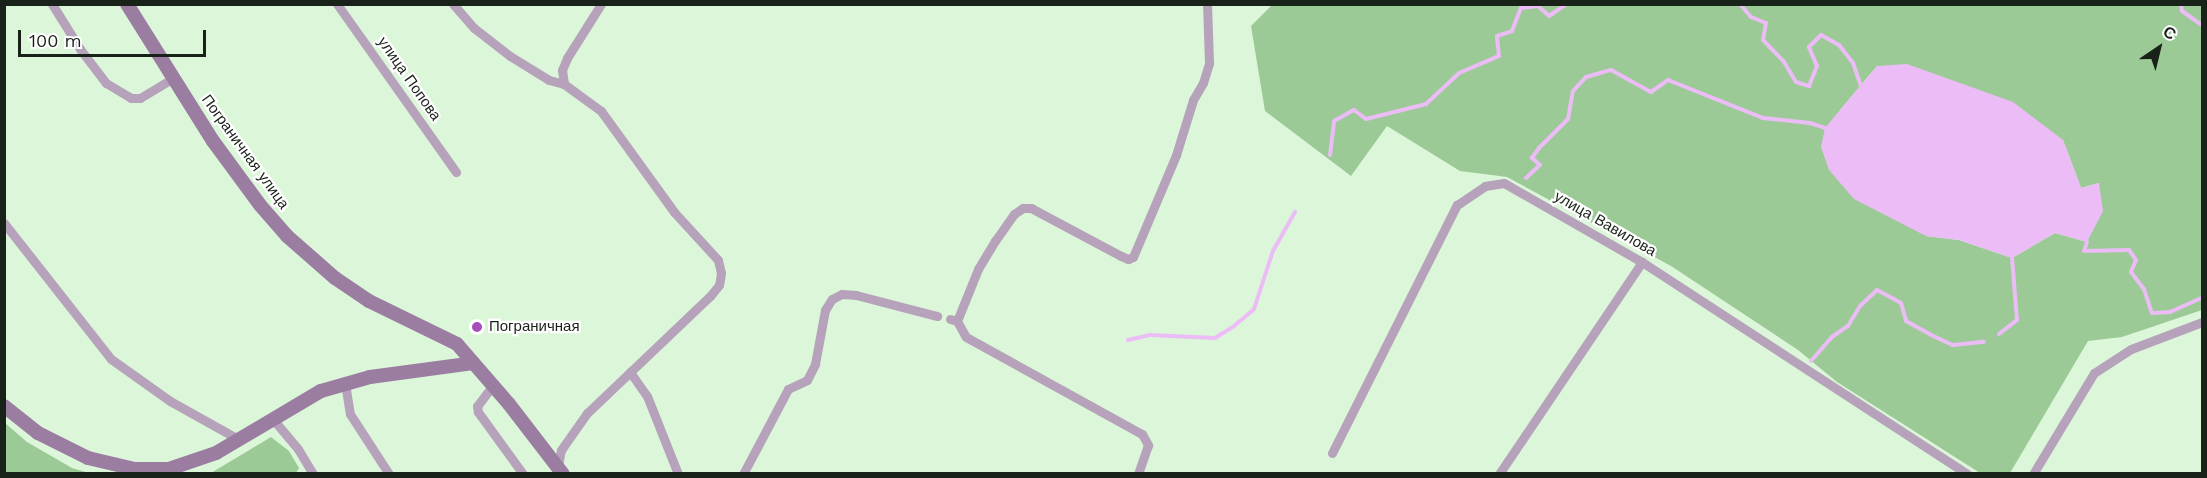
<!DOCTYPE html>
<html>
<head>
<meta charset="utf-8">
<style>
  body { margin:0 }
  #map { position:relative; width:2207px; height:478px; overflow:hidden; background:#dcf6d9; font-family:"Work Sans",sans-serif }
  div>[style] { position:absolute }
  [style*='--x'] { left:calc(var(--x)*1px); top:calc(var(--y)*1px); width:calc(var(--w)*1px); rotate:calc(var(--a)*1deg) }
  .green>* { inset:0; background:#9cca97 }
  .water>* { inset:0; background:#ecbcf7 }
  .stream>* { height:4px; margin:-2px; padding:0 2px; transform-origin:2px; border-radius:2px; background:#ecbcf7 }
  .minor>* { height:9px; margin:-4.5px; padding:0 4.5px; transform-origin:4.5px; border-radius:4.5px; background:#b7a2bb }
  .secondary>* { height:14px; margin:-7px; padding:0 7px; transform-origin:7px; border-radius:7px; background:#9b7da2 }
  .dots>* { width:16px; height:16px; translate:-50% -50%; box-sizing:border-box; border:3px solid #fff; border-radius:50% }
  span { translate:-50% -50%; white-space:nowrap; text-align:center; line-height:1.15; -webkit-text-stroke:4.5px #fff; paint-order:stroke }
  .street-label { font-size:15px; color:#192218 }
  .poi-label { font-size:15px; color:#192218 }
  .left { translate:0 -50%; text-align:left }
  .frame { position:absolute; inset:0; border:6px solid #192218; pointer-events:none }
  .north { position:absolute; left:2129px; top:18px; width:60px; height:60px; -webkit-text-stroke:4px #fff; paint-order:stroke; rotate:35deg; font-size:16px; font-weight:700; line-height:24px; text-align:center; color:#192218 }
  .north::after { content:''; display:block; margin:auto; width:21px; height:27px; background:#192218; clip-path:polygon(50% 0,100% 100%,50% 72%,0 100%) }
  .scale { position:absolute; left:18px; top:30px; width:188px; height:27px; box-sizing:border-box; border:3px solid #192218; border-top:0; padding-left:8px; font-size:18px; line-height:21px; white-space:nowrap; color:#192218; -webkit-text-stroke:4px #fff; paint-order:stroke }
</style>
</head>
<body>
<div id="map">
  <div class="green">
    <div style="clip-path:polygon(evenodd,1273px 4px,2202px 5px,2202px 310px,2122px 337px,2088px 341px,2010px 473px,1980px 473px,1837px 382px,1798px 350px,1671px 266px,1507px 177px,1460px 171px,1387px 126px,1351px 176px,1265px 111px,1251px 26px,1273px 4px,1877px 66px,2063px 140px,2081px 188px,2099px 183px,2087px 242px,2055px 233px,2012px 258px,1959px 240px,1926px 236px,1840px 110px,1877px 66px)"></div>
    <div style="clip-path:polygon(5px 423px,27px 442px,72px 468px,89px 473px,5px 473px)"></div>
    <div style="clip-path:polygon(271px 437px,289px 451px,299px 468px,296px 473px,211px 473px)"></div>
  </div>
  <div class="water">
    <div style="clip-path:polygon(1907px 64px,2013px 102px,2063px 140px,2081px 188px,2099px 183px,2103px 211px,2087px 242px,2055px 233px,2012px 258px,1959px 240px,1926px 236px,1854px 199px,1829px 170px,1821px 147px,1825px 128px,1877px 66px)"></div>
  </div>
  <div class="stream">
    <div style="--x:1740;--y:4;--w:17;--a:50"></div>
    <div style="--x:1751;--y:17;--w:16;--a:22"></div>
    <div style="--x:1766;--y:23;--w:17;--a:100"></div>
    <div style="--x:1763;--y:40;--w:30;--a:46"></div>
    <div style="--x:1784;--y:62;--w:23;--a:59"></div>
    <div style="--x:1796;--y:82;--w:14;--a:17"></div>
    <div style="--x:1809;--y:86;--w:22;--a:-68"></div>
    <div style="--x:1817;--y:66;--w:21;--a:-113"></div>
    <div style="--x:1809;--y:47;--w:17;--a:-45"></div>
    <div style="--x:1821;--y:35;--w:21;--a:29"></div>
    <div style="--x:1839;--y:45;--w:23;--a:52"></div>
    <div style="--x:1853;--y:63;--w:24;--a:71"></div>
    <div style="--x:2181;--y:4;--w:7;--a:82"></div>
    <div style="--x:2182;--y:11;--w:24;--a:35"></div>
    <div style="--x:1330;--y:155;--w:34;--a:-83"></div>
    <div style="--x:1334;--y:121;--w:23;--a:-29"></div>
    <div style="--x:1354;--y:110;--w:15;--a:37"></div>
    <div style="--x:1366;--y:119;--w:62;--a:-14"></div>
    <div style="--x:1426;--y:104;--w:45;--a:-43.2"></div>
    <div style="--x:1459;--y:73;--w:43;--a:-23"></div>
    <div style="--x:1499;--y:56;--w:20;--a:-96"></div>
    <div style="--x:1497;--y:36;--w:16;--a:-18"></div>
    <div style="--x:1512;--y:31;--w:25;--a:-69"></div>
    <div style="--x:1521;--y:8;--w:17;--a:-7"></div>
    <div style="--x:1538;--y:6;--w:15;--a:42"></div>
    <div style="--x:1549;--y:16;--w:22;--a:-34"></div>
    <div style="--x:1526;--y:178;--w:19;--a:-43"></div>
    <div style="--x:1540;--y:165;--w:11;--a:-139"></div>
    <div style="--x:1532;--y:158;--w:12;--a:-55"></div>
    <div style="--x:1539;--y:148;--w:41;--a:-45"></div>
    <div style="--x:1568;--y:119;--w:28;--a:-80"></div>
    <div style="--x:1573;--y:91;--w:19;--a:-47"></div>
    <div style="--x:1586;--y:77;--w:26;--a:-16"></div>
    <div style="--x:1611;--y:70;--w:46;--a:28.8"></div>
    <div style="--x:1651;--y:92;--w:21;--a:-35"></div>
    <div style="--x:1668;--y:80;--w:102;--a:21.8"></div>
    <div style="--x:1763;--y:118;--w:47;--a:6.1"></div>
    <div style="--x:1810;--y:123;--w:16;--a:18"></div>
    <div style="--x:2087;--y:242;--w:9;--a:108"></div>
    <div style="--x:2084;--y:251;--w:45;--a:-1.3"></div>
    <div style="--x:2129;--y:250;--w:12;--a:55"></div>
    <div style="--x:2136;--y:260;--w:13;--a:113"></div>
    <div style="--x:2131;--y:272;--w:21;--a:53"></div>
    <div style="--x:2144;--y:289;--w:25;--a:72"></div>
    <div style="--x:2152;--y:313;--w:18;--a:-3"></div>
    <div style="--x:2170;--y:312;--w:35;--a:-24"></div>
    <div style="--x:1999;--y:334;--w:23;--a:-38"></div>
    <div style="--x:2017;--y:320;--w:62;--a:-94.6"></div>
    <div style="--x:1128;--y:340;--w:23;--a:-13"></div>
    <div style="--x:1150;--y:335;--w:65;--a:2.6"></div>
    <div style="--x:1215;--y:338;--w:22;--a:-32"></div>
    <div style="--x:1234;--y:326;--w:26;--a:-40"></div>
    <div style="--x:1254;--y:309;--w:61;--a:-71.9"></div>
    <div style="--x:1273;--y:251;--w:45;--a:-60.6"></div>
    <div style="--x:1811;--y:361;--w:32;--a:-49"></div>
    <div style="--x:1832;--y:337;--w:19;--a:-35"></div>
    <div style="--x:1848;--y:326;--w:23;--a:-59"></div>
    <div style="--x:1860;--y:306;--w:23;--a:-43"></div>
    <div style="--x:1877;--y:290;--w:27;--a:28"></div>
    <div style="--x:1901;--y:303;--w:19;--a:74"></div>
    <div style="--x:1906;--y:321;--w:26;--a:29"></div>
    <div style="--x:1929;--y:334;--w:26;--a:25"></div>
    <div style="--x:1953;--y:345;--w:31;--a:-6"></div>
  </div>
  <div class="minor">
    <div style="--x:52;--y:4;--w:53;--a:58.1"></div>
    <div style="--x:80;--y:49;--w:43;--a:52.6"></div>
    <div style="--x:106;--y:83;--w:29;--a:31"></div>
    <div style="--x:131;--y:98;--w:9;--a:0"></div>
    <div style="--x:140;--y:98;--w:39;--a:-31"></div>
    <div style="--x:337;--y:4;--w:206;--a:54.7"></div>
    <div style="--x:453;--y:4;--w:32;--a:49"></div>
    <div style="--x:474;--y:28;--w:46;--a:37.9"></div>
    <div style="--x:510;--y:56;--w:46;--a:31.6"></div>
    <div style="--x:549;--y:80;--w:16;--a:15"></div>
    <div style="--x:564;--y:84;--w:46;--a:36.1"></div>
    <div style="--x:601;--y:111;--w:125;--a:54.1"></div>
    <div style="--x:674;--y:212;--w:65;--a:47.5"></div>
    <div style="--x:718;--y:260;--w:13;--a:77"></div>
    <div style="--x:721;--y:273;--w:12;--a:99"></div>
    <div style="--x:719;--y:285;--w:14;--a:129"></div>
    <div style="--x:710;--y:296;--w:170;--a:136.4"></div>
    <div style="--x:587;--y:413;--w:45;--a:125.1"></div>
    <div style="--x:561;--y:450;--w:16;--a:101"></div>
    <div style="--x:564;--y:84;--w:14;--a:-98"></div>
    <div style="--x:562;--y:70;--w:13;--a:-67"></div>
    <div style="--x:567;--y:58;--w:64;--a:-57.8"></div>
    <div style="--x:4;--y:223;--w:173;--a:51.8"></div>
    <div style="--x:111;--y:359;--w:72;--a:35.4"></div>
    <div style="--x:170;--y:401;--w:78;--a:29.2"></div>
    <div style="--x:950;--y:319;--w:7;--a:16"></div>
    <div style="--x:957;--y:321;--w:18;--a:61"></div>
    <div style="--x:966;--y:337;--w:201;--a:28.9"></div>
    <div style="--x:1142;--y:434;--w:13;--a:61"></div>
    <div style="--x:1148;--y:445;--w:31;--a:109"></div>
    <div style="--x:957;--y:321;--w:56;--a:-68"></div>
    <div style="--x:978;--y:269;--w:33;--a:-59"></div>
    <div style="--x:995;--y:241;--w:33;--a:-55"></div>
    <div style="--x:1014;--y:214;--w:11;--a:-34"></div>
    <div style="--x:1023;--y:208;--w:8;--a:0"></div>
    <div style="--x:1031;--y:208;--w:102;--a:28.1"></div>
    <div style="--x:1121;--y:256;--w:8;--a:23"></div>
    <div style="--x:1128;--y:259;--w:5;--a:-22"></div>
    <div style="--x:1133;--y:257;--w:111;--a:-67.1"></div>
    <div style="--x:1176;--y:155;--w:58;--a:-72.8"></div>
    <div style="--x:1193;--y:100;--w:20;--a:-60"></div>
    <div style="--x:1203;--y:83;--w:21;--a:-73"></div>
    <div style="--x:1209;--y:63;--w:59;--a:-91.9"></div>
    <div style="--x:630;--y:372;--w:29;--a:55"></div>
    <div style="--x:647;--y:396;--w:84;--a:68.3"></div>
    <div style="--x:345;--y:383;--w:31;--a:81"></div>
    <div style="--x:350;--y:414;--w:72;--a:57"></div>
    <div style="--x:493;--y:385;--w:26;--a:127"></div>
    <div style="--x:477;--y:406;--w:6;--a:81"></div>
    <div style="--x:478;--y:412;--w:77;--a:54"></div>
    <div style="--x:272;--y:418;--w:40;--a:50"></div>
    <div style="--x:298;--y:449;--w:29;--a:59"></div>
    <div style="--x:1332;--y:453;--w:278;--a:-63.3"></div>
    <div style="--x:1457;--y:205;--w:34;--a:-34"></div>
    <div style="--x:1485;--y:186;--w:19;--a:-9"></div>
    <div style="--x:1504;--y:183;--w:159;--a:29.8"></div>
    <div style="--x:1642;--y:262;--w:388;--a:33.1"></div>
    <div style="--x:743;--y:474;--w:96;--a:-62.1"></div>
    <div style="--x:788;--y:389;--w:21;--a:-25"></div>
    <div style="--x:807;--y:380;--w:18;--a:-63"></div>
    <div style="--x:815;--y:364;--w:55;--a:-79.5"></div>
    <div style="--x:825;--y:310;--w:13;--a:-58"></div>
    <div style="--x:832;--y:299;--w:11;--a:-27"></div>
    <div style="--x:842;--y:294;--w:14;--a:4"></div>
    <div style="--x:856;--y:295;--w:84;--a:14.5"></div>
    <div style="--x:1499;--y:474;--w:256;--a:-56"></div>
    <div style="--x:2033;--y:474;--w:118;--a:-58.9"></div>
    <div style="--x:2094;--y:373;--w:44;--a:-33"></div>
    <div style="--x:2131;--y:349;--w:76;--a:-20.8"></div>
  </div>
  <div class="secondary">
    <div style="--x:127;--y:4;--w:162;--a:57.9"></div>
    <div style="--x:213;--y:141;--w:79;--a:53.7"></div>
    <div style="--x:260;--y:205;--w:41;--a:48.9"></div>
    <div style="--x:287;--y:236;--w:64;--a:41.2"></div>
    <div style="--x:335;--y:278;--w:41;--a:34.1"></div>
    <div style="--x:369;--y:301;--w:98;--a:26"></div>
    <div style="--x:457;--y:344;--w:79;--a:49.1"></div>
    <div style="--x:509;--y:404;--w:88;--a:52.4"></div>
    <div style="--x:4;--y:406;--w:43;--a:38.5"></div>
    <div style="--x:38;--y:433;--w:56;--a:26.6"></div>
    <div style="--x:88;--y:458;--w:48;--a:13.2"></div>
    <div style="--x:135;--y:469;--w:34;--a:0"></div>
    <div style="--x:169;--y:469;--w:50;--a:-18.8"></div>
    <div style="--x:216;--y:453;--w:122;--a:-30.6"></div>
    <div style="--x:321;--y:391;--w:51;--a:-15.9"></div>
    <div style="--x:370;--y:377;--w:104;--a:-7.7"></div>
  </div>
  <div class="dots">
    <div style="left:477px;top:327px;background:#a64db9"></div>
  </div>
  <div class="street-label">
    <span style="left:409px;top:79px;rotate:55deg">улица Попова</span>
    <span style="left:245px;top:152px;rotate:54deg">Пограничная улица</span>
    <span style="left:1605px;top:224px;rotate:30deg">улица Вавилова</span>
  </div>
  <div class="poi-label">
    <span class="left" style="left:489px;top:327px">Пограничная</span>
  </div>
  <div class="frame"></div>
  <div class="north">С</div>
  <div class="scale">100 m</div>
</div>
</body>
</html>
